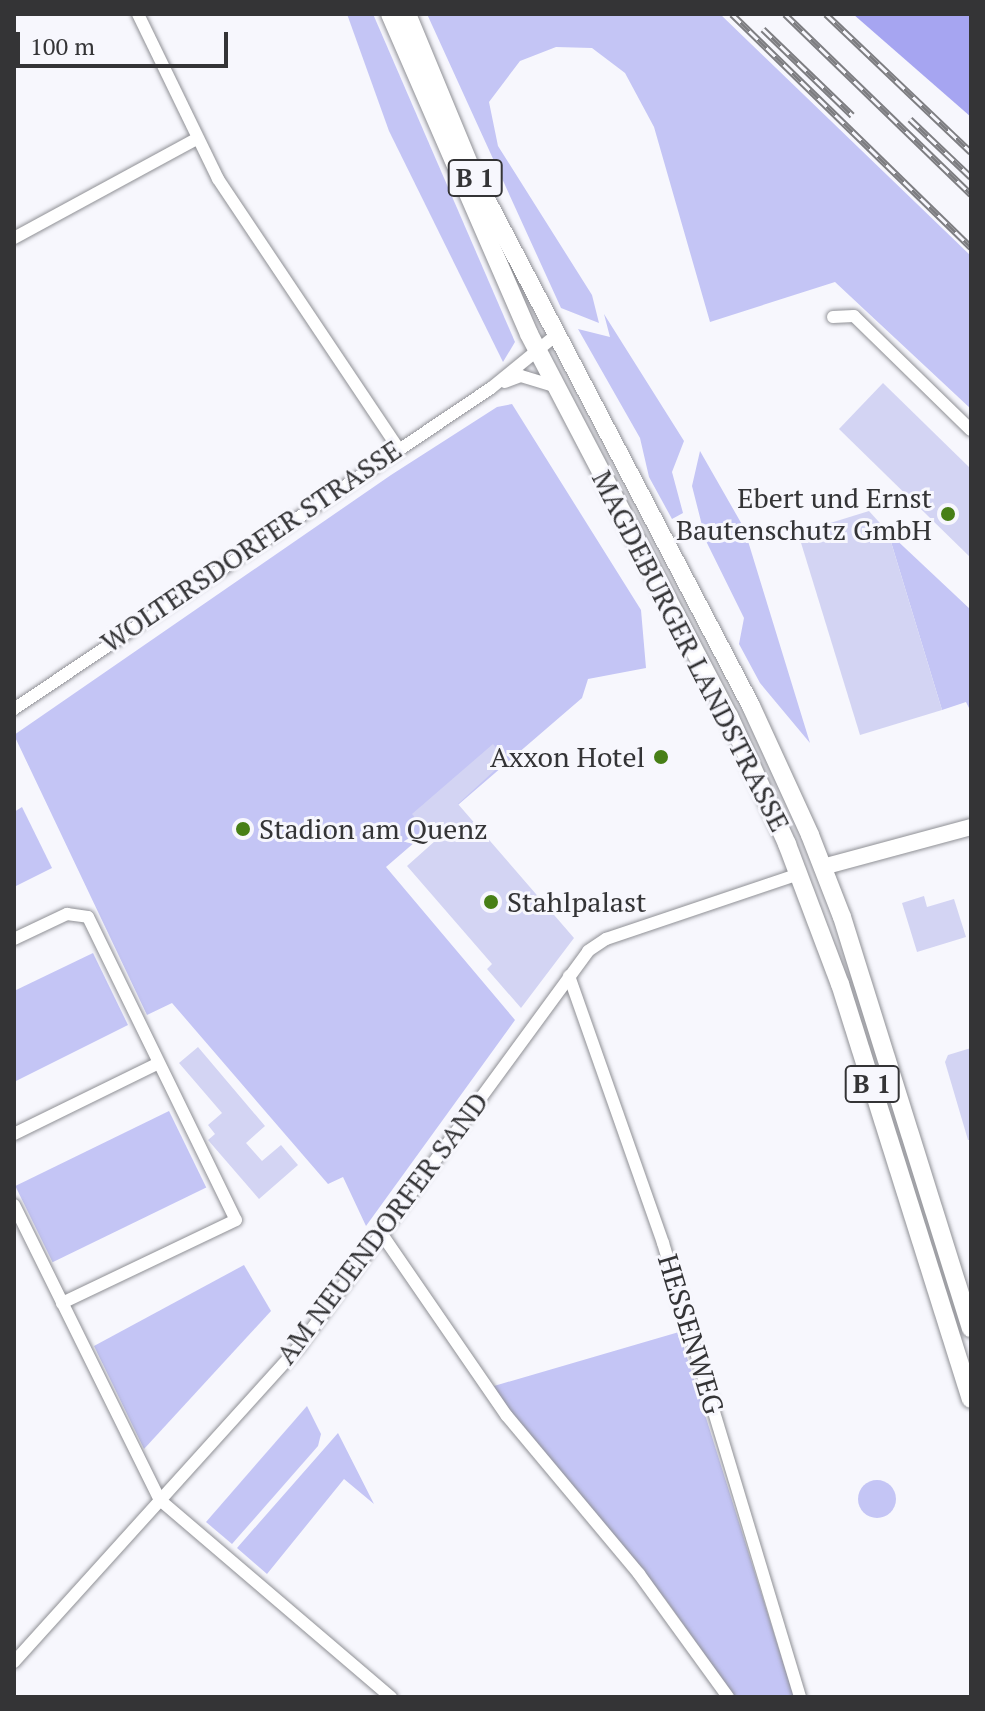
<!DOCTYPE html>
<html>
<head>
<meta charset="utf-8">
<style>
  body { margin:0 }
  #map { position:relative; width:985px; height:1711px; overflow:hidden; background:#f7f7fd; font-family:"PT Serif",serif }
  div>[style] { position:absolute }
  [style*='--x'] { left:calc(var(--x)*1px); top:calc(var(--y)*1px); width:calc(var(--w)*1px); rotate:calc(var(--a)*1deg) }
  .green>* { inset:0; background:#c4c5f5; transform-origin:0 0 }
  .round { border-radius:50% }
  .water>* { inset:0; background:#a6a5f1 }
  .building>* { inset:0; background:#d3d4f3 }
  .roads { filter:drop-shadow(0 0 2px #8f9095) drop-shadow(0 0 2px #8f9095) }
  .street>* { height:12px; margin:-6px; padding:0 6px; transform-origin:6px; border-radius:6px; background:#fff }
  .secondary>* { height:16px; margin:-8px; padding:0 8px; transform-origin:8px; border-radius:8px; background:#fff }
  .primary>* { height:18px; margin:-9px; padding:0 9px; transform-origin:9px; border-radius:9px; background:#fff }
  .rail>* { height:7px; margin-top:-3.5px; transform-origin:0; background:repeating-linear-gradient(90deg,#f7f7fd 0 12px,#7e7e82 0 24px); box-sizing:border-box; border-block:2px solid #7e7e82 }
  .dots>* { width:22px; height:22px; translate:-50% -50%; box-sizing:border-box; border:4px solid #f7f7fd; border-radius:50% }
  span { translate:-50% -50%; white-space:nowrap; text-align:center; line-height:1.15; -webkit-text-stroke:6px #f7f7fd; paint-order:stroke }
  .shield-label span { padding:2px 6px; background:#f7f7fd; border:2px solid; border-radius:6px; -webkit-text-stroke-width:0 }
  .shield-label { font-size:26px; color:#343436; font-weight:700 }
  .poi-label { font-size:28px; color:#343436 }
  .right { translate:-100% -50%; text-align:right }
  .left { translate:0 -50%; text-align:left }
  .street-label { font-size:28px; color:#343436 }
  .frame { position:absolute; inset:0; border:16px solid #343436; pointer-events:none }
  .scale { position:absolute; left:16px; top:32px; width:212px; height:36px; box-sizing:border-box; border:4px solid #343436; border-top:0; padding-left:10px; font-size:24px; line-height:28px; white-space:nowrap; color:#343436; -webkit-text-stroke:6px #f7f7fd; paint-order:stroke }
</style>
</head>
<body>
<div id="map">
  <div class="green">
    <div style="clip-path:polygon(347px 14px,373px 14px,515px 342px,503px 362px,389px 131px)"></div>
    <div style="clip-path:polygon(427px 14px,720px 14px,971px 256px,971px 409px,835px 282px,710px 322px,654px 127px,625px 73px,592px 48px,556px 47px,520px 61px,489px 102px,498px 146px,592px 295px,599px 323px,561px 308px)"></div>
    <div style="clip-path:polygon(604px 314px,684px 441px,672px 472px,683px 513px,672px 519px,649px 477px,640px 438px,578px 329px,610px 337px)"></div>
    <div style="clip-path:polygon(512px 404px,641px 610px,646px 668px,588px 679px,582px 698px,386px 867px,515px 1020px,366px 1226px,343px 1177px,328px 1184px,172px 1003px,147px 1015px,14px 735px,391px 475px,497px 407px)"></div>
    <div style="clip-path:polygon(700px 451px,744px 528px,810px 743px,760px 683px,739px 644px,744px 618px,706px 541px,692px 486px)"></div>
    <div style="clip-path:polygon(888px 532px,971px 610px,971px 712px,966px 702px,942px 710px)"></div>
    <div style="clip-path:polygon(22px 807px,52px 868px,14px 887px,14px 812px)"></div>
    <div style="clip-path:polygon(93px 953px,128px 1025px,14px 1082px,14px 991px)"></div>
    <div style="left:169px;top:1111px;width:85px;height:171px;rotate:64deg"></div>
    <div style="clip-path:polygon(244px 1265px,271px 1311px,144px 1449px,94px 1346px)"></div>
    <div style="clip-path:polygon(679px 1332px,794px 1697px,735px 1697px,666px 1600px,510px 1413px,494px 1386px)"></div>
    <div style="clip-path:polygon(307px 1406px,321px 1434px,318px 1446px,232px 1544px,206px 1522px)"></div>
    <div style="clip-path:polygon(338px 1433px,374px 1504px,344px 1479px,267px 1574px,237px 1548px)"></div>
    <div class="round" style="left:858px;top:1480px;width:38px;height:38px"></div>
  </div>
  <div class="water">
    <div style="clip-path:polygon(853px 14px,971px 14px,971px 117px)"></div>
  </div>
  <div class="building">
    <div style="clip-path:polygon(883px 383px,971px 469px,971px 558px,839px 429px)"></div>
    <div style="clip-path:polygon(869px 511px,888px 532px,942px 710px,860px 735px,798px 533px)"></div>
    <div style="clip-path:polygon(493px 744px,506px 760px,458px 804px,574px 938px,521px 1008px,487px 969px,492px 964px,407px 866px,435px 841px,412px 814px)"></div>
    <div style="clip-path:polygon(924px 896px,927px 907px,954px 899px,966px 937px,917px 952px,902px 903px)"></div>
    <div style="clip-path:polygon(198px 1047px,265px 1126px,246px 1143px,262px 1161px,281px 1145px,298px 1165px,259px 1199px,208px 1140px,215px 1134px,208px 1125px,222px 1113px,179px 1063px)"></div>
    <div style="clip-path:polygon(971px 1048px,971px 1140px,968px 1140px,945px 1062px,948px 1055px)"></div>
  </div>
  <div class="roads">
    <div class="street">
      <div style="--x:138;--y:14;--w:183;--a:64.1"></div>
      <div style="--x:218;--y:179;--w:321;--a:56.2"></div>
      <div style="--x:14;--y:238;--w:207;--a:-28.5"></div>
      <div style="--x:833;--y:317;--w:21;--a:-3"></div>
      <div style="--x:854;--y:316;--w:163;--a:44.3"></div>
      <div style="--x:505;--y:382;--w:17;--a:-21"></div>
      <div style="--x:521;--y:376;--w:37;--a:17"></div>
      <div style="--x:14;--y:709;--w:575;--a:-33.94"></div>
      <div style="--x:491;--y:388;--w:82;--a:-39.1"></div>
      <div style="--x:14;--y:939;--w:59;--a:-25.3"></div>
      <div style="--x:67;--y:914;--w:21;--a:8"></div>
      <div style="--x:88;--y:917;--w:337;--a:64"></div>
      <div style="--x:236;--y:1220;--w:193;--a:154.5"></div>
      <div style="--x:569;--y:976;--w:283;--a:70.6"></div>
      <div style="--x:663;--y:1243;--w:474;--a:73.2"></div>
      <div style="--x:14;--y:1134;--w:161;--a:-26.1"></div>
      <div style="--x:14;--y:1205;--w:329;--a:63.7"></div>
      <div style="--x:160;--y:1500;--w:304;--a:40.5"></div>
      <div style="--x:381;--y:1233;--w:222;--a:55.5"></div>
      <div style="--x:507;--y:1416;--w:206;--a:50.1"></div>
      <div style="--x:639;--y:1574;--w:152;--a:54.1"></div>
      <div style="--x:14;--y:1662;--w:427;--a:-47.9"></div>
      <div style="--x:300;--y:1345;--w:488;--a:-53.8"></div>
      <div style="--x:588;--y:951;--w:22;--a:-34"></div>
      <div style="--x:606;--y:939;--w:204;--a:-18.6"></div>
    </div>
    <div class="secondary">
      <div style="--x:823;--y:867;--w:153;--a:-15.1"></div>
    </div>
    <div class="primary">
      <div style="--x:390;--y:14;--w:349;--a:66.5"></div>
      <div style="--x:529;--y:334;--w:431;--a:62.4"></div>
      <div style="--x:729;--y:716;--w:141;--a:65.6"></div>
      <div style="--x:787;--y:844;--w:150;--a:69.3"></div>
      <div style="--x:840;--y:984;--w:435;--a:72.5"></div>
      <div style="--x:407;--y:14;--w:178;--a:67.5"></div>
      <div style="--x:475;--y:178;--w:596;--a:62.4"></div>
      <div style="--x:751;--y:706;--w:142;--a:65.4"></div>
      <div style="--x:810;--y:835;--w:88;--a:68.7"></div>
      <div style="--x:842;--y:917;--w:431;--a:72.6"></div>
    </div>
  </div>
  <div class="rail">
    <div style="--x:732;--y:14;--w:334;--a:44.3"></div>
    <div style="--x:785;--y:14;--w:259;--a:44.1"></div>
    <div style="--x:826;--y:14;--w:200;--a:43.6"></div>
    <div style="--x:763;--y:29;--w:124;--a:44"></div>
    <div style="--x:910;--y:119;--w:84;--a:43.6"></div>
  </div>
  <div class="dots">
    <div style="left:948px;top:514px;background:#477f16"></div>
    <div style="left:661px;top:757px;background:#477f16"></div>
    <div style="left:243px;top:829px;background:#477f16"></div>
    <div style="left:491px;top:902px;background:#477f16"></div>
  </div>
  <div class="shield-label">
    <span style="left:475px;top:178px">B 1</span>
    <span style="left:872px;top:1084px">B 1</span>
  </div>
  <div class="poi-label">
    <span class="right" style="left:932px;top:514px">Ebert und Ernst<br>Bautenschutz GmbH</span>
    <span class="right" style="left:645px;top:757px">Axxon Hotel</span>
    <span class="left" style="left:259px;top:829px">Stadion am Quenz</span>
    <span class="left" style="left:507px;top:902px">Stahlpalast</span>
  </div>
  <div class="street-label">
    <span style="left:251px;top:546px;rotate:-34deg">WOLTERSDORFER STRASSE</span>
    <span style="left:691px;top:651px;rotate:63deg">MAGDEBURGER LANDSTRASSE</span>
    <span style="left:382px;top:1228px;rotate:-53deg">AM NEUENDORFER SAND</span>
    <span style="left:691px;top:1334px;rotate:73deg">HESSENWEG</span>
  </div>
  <div class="frame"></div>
  <div class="scale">100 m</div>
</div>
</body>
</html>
